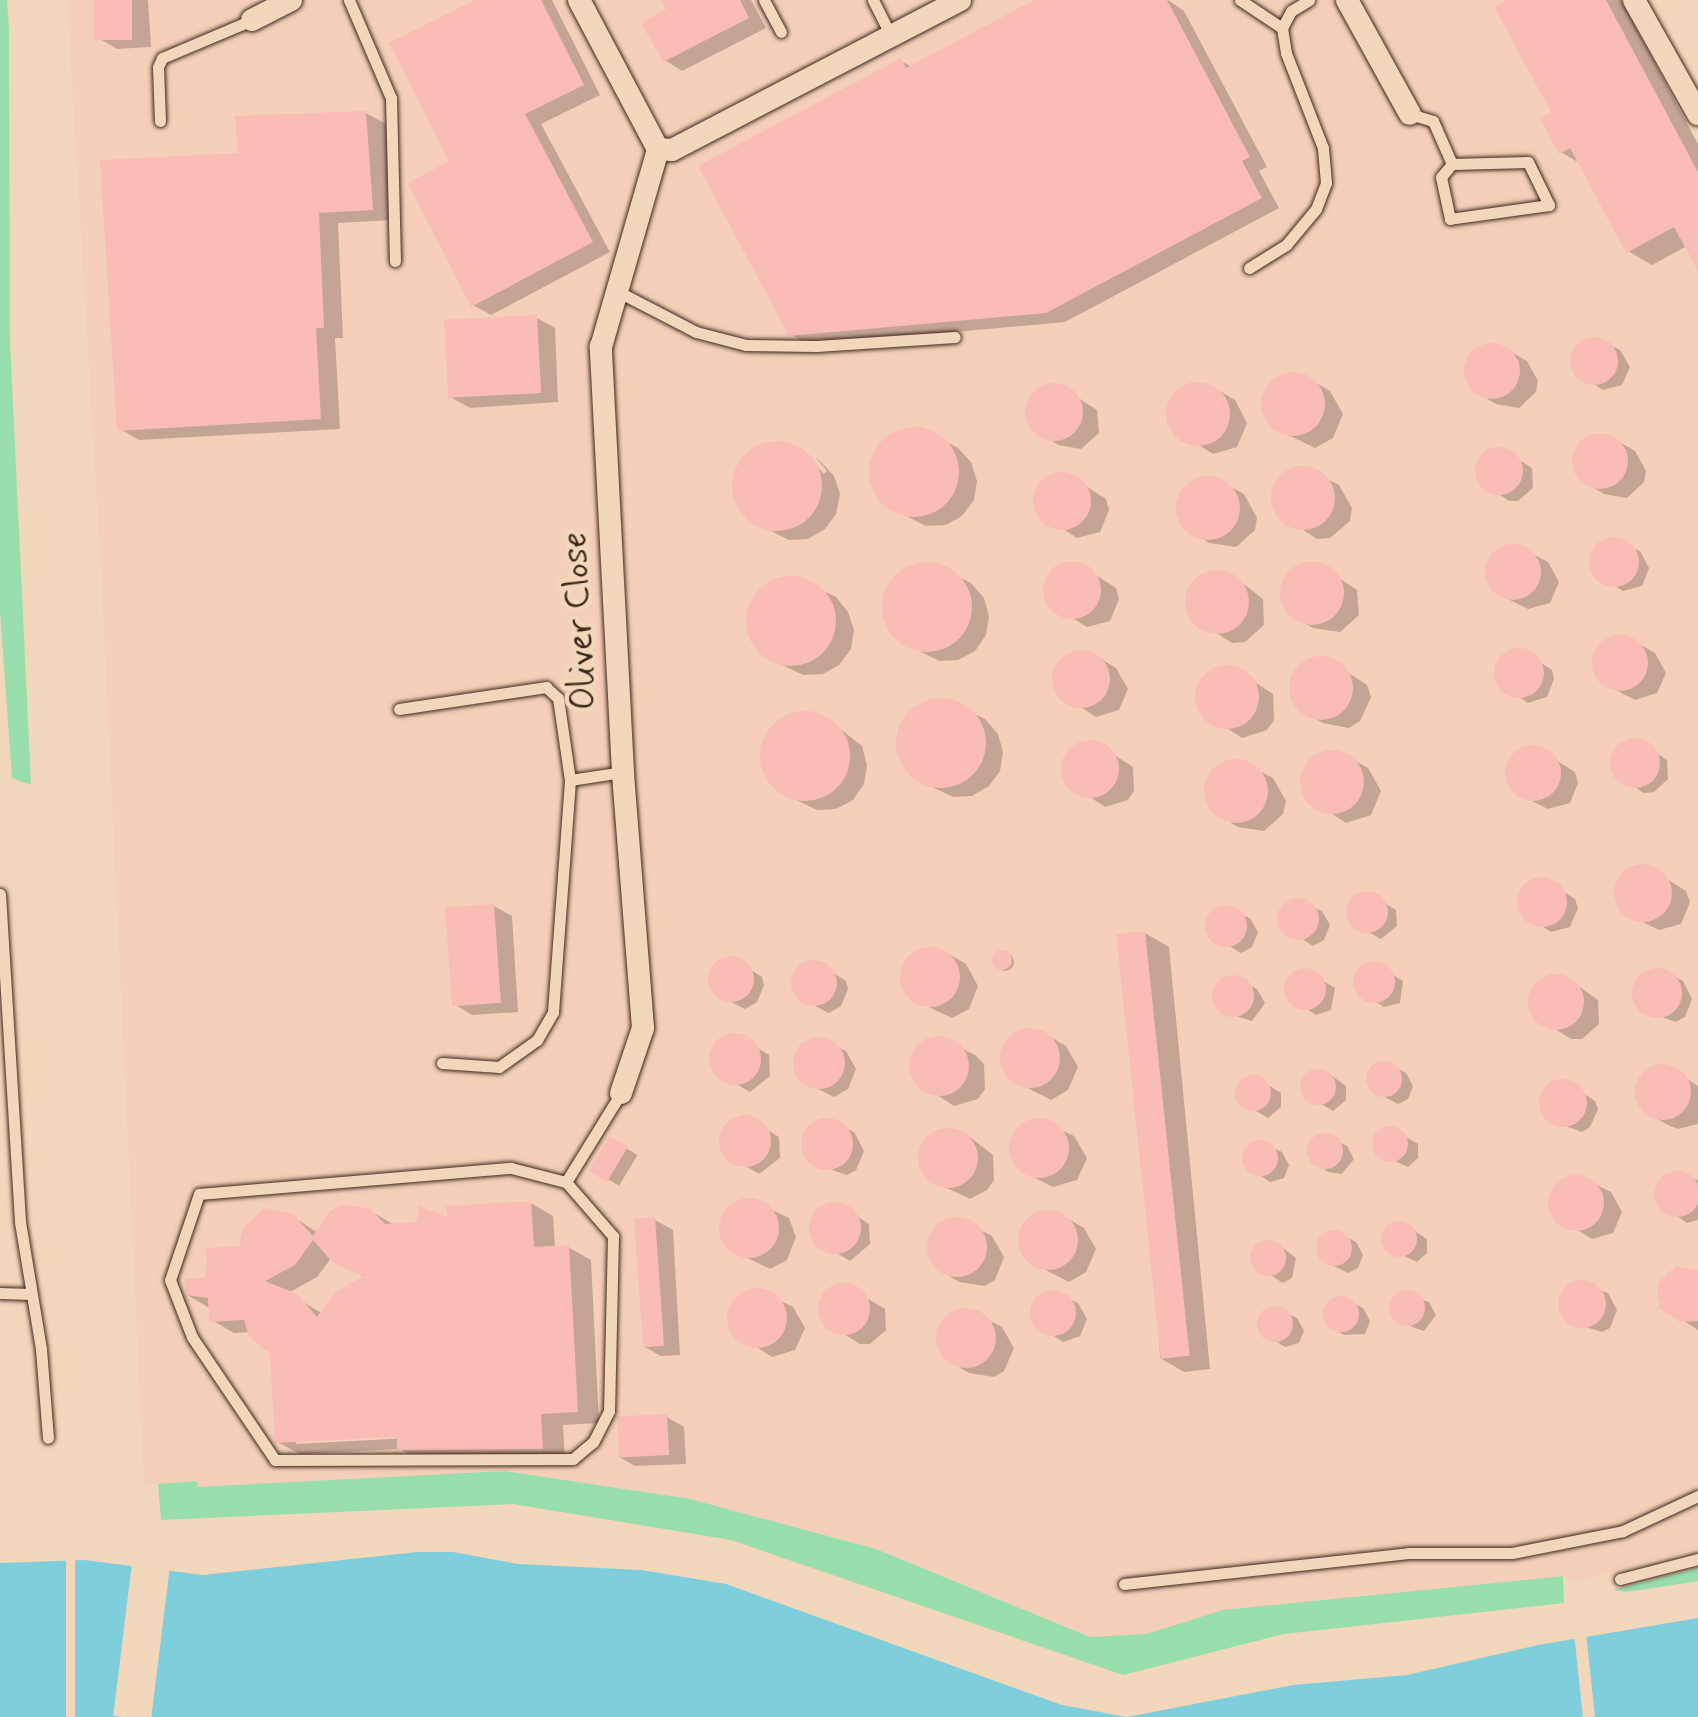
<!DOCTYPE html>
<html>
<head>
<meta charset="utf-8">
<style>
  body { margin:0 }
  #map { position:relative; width:1698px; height:1717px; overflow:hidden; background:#f3d7ba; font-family:Mynerve,sans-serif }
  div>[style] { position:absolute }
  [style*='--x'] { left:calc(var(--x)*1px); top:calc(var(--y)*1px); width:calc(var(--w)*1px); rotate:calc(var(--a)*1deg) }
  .built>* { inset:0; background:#f5cfb9 }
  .green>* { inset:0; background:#98dfad }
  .water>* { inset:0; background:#7fcedc }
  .pier>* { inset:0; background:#f3d7ba; transform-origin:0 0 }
  .shadow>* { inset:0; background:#0003; transform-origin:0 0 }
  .round { border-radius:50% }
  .building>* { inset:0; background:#f9bdb6; transform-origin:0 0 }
  .roads { filter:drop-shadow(0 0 2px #3b2a1e) drop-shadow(0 0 2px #3b2a1e) }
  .lane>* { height:11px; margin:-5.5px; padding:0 5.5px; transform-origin:5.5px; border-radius:5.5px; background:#f3d7ba }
  .street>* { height:22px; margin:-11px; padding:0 11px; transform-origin:11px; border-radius:11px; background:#f3d7ba }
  span { translate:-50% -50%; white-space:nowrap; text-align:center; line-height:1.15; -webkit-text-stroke:9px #f3d7ba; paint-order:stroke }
  .street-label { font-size:35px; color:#3b2a1e }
</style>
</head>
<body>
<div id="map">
  <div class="built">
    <div style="clip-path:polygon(67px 0,1624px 0,1698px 145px,1698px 1548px,1577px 1582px,1562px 1576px,1223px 1610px,1146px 1634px,1090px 1637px,876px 1549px,690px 1499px,198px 1487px,197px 1481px,144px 1485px,102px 588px)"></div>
  </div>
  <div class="green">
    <div style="clip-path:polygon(0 0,7px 0,9px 30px,10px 341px,31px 785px,12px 778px,0 611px)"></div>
    <div style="clip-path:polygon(505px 1471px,690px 1499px,876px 1549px,1090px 1637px,1146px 1634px,1223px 1610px,1563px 1576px,1564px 1603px,1284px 1634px,1123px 1675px,731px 1540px,513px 1504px,161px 1520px,158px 1484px,197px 1481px,198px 1487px)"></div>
    <div style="clip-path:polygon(1698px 1568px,1698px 1581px,1628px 1592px,1613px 1590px)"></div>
  </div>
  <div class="water">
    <div style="clip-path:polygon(417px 1552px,453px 1552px,518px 1564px,641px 1570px,726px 1584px,1062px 1705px,1127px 1717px,1293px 1685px,1407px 1675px,1538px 1645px,1698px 1618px,1698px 1717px,0 1717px,0 1563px,84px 1560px,203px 1575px)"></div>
  </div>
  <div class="pier">
    <div style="left:66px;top:1555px;width:9px;height:162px"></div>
    <div style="left:132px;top:1563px;width:38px;height:154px;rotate:7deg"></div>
    <div style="left:1586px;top:1632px;width:85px;height:12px;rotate:84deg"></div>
  </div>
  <div class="shadow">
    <div style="clip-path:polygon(97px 0,148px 0,151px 47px,117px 49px,100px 39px)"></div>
    <div style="clip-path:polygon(481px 0,552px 0,600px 95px,541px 124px,610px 252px,491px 315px,473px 305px,452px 162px)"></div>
    <div style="clip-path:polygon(664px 0,751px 0,766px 28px,682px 71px,665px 60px,670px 10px)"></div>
    <div style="clip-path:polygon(1039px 0,1168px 0,1184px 11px,1267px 167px,1259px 171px,1279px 208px,1065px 322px,809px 345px,790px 334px,901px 61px,912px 67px)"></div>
    <div style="clip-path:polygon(1512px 0,1621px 0,1698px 144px,1698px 264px,1687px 246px,1652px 265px,1628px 251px,1581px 164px,1561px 152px,1554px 113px)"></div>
    <div style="clip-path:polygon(366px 113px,386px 124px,392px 220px,338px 223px,343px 338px,335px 338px,340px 429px,139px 440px,120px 429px,241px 156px)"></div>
    <div style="clip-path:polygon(537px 318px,555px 328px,558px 402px,470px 408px,452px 398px)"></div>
    <div style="clip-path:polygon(1598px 339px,1620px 350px,1630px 367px,1622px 385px,1603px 390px,1574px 371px,1572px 362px,1579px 344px)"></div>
    <div style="clip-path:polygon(1485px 346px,1508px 350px,1527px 361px,1538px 381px,1536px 392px,1519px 408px,1496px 404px,1477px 393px,1466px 372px,1468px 362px)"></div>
    <div style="clip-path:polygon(1285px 376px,1311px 380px,1330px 391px,1343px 414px,1333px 438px,1315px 448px,1276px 429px,1267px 419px,1264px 406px,1274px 382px)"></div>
    <div style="clip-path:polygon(1058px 385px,1097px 410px,1099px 433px,1081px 449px,1058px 445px,1031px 425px,1029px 401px,1047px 386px)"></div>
    <div style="clip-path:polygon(1189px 385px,1216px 389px,1235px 400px,1247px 423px,1237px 447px,1213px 454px,1172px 428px,1168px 415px,1178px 391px)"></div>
    <div style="clip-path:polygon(921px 429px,958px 448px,971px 462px,977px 481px,974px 500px,962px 516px,946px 525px,926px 526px,889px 507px,876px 493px,871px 475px,874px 456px,885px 440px,902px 431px)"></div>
    <div style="clip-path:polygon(1593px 436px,1616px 440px,1635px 451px,1646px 471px,1644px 482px,1627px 498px,1604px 494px,1586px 483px,1574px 462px,1576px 451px)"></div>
    <div style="clip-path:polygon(784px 443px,803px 451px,824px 474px,827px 471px,816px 458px,821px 462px,834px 476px,840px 494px,836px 514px,825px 529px,808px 539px,789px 540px,752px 521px,739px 507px,734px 488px,737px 469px,748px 454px,765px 444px)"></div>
    <div style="clip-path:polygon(1503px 450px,1532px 468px,1533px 488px,1518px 501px,1509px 501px,1480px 482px,1479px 463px,1484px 455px)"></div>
    <div style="clip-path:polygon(1301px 466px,1339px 485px,1352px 508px,1350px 521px,1330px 538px,1317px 539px,1277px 513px,1275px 486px,1283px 476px)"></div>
    <div style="clip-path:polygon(1067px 474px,1106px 499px,1109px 510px,1100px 532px,1077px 538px,1039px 513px,1035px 502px,1044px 481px)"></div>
    <div style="clip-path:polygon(1199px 479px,1226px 484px,1244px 494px,1257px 518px,1255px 530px,1236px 547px,1209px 543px,1182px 522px,1180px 496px)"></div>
    <div style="clip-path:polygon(1608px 540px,1640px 551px,1649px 568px,1642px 586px,1623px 591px,1594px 573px,1593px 554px)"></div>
    <div style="clip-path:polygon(1518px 546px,1548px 562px,1559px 582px,1550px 603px,1528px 609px,1498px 594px,1487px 574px,1496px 553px)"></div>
    <div style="clip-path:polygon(1077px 563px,1116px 588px,1119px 599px,1110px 621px,1087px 627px,1049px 603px,1047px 579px,1054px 570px)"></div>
    <div style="clip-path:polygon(1316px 563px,1357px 590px,1359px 615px,1340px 632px,1313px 628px,1295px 617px,1282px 594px,1284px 581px,1304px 564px)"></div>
    <div style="clip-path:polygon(934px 565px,971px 583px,984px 598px,989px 616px,986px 635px,975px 651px,958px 660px,939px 661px,902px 642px,889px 628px,883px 610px,886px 591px,898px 575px,915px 566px)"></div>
    <div style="clip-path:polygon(1209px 574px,1236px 578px,1263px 599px,1264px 625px,1245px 642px,1232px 643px,1192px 617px,1190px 591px)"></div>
    <div style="clip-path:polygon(798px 579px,836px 597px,848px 612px,854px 630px,851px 649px,839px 665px,823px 674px,803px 675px,766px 657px,753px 642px,748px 624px,751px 605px,762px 589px,779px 580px)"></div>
    <div style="clip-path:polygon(1613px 638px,1636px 642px,1655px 653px,1666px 673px,1657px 693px,1635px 700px,1606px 685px,1594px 665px,1603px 643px)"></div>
    <div style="clip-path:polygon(1523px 651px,1552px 670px,1554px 679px,1547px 697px,1528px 703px,1499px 683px,1497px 675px,1504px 656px)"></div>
    <div style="clip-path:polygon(1073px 653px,1098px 657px,1116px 668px,1128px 689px,1119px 710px,1096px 717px,1057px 692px,1054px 681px,1063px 659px)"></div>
    <div style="clip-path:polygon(1326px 658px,1367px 685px,1371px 697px,1360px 721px,1349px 728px,1323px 723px,1304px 712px,1291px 689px,1301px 666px)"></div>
    <div style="clip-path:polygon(1232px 668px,1273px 694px,1274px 720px,1267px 730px,1242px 738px,1201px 711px,1197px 699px,1207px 675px)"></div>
    <div style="clip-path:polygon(948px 701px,985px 719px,998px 734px,1003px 752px,1000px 771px,989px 786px,972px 796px,953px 797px,916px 779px,903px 764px,897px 746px,901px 727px,912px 711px,929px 702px)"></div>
    <div style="clip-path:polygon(792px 714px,812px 714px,830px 721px,862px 746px,867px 765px,864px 784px,853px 800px,836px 809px,817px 810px,780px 792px,767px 777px,761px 759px,765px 740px,776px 724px)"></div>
    <div style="clip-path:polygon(1638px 741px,1667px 760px,1668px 779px,1654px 792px,1644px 793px,1615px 774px,1614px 754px,1620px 747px)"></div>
    <div style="clip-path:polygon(1094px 742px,1133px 767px,1134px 791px,1128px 800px,1105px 807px,1066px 781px,1063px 770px,1072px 748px)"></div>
    <div style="clip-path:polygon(1537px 748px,1575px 772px,1578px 783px,1570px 803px,1548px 809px,1518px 794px,1508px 775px,1516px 754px)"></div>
    <div style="clip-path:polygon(1323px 754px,1350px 758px,1368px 768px,1381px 791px,1371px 815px,1346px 823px,1305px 796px,1302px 784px,1312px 760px)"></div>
    <div style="clip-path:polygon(1228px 763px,1254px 768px,1273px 778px,1286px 801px,1283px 814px,1264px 831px,1238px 827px,1219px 816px,1206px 793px,1208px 780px)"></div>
    <div style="clip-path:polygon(1648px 867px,1686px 891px,1690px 902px,1681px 924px,1659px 930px,1628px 915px,1617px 894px,1626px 873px)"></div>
    <div style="clip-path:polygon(1546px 880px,1575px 899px,1578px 908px,1570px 927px,1551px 932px,1522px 913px,1520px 904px,1527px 886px)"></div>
    <div style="clip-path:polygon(1370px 894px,1396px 910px,1397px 926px,1381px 939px,1357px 926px,1349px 912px,1355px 898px)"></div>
    <div style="clip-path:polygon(1293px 901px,1322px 911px,1330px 925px,1324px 940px,1313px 946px,1283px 927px,1282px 912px)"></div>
    <div style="clip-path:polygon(494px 906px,512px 916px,518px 1012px,472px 1015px,454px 1004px)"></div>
    <div style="clip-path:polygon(1221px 908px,1250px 918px,1258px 932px,1252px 947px,1241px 953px,1211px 935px,1210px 919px)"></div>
    <div style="clip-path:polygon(1145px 933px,1169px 947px,1210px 1369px,1184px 1372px,1160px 1358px)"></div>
    <div style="clip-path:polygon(922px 949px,947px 953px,966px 964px,978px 986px,969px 1009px,952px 1018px,914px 1000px,902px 978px,912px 955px)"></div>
    <div class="round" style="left:996px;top:953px;width:18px;height:18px"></div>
    <div style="clip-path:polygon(734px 959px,762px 977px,764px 985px,757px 1002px,745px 1009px,719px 996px,710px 980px,717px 964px)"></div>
    <div style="clip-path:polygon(1373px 962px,1403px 981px,1400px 1003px,1384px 1007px,1358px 991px,1357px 975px)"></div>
    <div style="clip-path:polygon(818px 963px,846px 981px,848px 989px,841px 1006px,829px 1013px,803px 1000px,794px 984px,801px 968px)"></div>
    <div style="clip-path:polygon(1304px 969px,1335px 988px,1331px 1010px,1316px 1015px,1290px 998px,1289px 982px)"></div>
    <div style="clip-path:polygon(1661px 970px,1683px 981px,1692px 999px,1685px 1017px,1676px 1022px,1644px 1011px,1634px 994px,1642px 976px)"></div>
    <div style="clip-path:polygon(1232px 977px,1257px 989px,1265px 1003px,1252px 1021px,1223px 1012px,1215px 998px,1221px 983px)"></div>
    <div style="clip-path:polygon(1548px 977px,1571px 981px,1598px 1000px,1599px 1024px,1582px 1039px,1571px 1039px,1533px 1015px,1532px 992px)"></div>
    <div style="clip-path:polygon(1022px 1031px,1047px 1035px,1066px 1046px,1078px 1067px,1068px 1090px,1051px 1100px,1014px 1081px,1002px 1059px,1011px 1036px)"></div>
    <div style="clip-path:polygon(734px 1034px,769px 1055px,770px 1076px,750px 1092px,714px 1071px,713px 1050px)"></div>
    <div style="clip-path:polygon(937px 1036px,975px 1055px,984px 1064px,985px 1089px,978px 1099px,954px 1106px,914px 1080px,911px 1069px,920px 1045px)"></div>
    <div style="clip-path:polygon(818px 1037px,846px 1051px,856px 1069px,848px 1089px,834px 1097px,806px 1083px,796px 1065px,804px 1045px)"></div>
    <div style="clip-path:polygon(1387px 1063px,1406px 1073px,1413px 1086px,1408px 1099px,1398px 1104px,1375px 1092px,1368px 1080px,1374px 1067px)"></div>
    <div style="clip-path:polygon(1668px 1067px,1698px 1086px,1698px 1124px,1678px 1129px,1668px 1125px,1649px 1114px,1638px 1094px,1646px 1073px)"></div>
    <div style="clip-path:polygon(1314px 1071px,1328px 1073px,1346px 1086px,1346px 1100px,1333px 1111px,1304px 1094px,1304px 1080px)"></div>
    <div style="clip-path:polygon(1256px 1077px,1281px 1093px,1281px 1107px,1268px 1118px,1239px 1101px,1242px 1081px)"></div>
    <div style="clip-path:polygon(1567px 1082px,1595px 1101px,1598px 1109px,1590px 1127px,1582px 1132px,1551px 1121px,1541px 1105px,1549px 1088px)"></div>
    <div style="clip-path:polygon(743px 1115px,779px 1137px,780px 1158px,759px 1174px,724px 1153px,723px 1132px)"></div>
    <div style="clip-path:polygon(1037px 1118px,1074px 1136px,1087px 1158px,1077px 1180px,1053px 1187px,1023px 1172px,1011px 1150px,1020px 1127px)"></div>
    <div style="clip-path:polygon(826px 1119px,854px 1132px,864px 1151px,856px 1170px,847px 1175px,814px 1164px,804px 1146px,812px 1127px)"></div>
    <div style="clip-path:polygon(1389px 1127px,1418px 1144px,1418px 1158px,1408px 1167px,1376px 1152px,1380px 1132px)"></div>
    <div style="clip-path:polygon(941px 1130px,966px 1134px,993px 1155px,994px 1180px,987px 1190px,970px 1199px,932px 1181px,919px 1164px,922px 1147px)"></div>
    <div style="clip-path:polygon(1324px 1134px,1347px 1146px,1354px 1159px,1342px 1174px,1328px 1172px,1311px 1159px,1310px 1146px)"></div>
    <div style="left:611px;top:1139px;width:31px;height:36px;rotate:31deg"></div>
    <div style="clip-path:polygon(1258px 1141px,1282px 1152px,1289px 1165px,1284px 1178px,1270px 1182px,1246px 1166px,1245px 1152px)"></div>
    <div style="clip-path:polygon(1672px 1173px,1698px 1180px,1698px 1220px,1687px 1223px,1659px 1204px,1656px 1195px,1664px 1178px)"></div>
    <div style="clip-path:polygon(1581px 1177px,1611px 1192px,1622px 1212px,1613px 1233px,1592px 1239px,1553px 1215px,1550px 1204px,1559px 1183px)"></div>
    <div style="clip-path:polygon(747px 1198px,789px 1218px,796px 1237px,787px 1260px,770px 1269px,733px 1251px,721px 1230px,730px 1207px)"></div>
    <div style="clip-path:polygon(evenodd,531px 1203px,553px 1216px,555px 1248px,568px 1247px,591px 1260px,599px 1423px,563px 1425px,565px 1460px,422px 1462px,400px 1449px,300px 1454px,277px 1442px,273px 1353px,260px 1346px,253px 1332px,234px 1333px,212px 1320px,211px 1309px,189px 1296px,188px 1282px,206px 1281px,208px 1250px,242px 1249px,291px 1215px,318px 1233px,371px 1211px,394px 1225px,449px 1221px,531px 1203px,332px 1257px,366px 1278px,323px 1314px,288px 1293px,317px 1277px,332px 1257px,531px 1203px,409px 1433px,409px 1438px,296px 1444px,296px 1439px,409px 1433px)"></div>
    <div style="clip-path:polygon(839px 1205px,869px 1224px,870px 1244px,850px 1261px,815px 1240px,813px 1219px,819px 1210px)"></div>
    <div style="clip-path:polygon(1040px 1213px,1065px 1217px,1084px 1228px,1096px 1249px,1086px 1272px,1069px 1282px,1032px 1263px,1024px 1254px,1022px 1229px)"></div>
    <div style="clip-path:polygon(957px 1218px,992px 1236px,1004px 1257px,995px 1280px,985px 1286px,959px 1282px,941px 1271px,929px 1249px,938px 1226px)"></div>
    <div style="clip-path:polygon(655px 1220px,673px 1230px,680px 1355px,661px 1356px,643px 1346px)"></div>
    <div style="clip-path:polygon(1402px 1223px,1427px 1239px,1427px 1253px,1417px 1262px,1385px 1247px,1385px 1233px)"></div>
    <div style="clip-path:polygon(1337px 1232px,1356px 1242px,1363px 1255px,1358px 1268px,1348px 1273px,1325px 1262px,1318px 1249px,1324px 1236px)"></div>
    <div style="clip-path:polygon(1264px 1242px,1279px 1245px,1296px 1258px,1292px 1278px,1283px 1283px,1255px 1265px,1254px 1252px)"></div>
    <div style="clip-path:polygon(1677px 1269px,1698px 1273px,1698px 1330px,1661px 1306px,1658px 1296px,1667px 1274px)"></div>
    <div style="clip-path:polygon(1576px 1283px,1608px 1293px,1617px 1310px,1610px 1328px,1602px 1332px,1570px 1322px,1561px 1305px,1568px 1287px)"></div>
    <div style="clip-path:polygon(843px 1284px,885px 1309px,886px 1330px,870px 1344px,860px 1344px,823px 1321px,822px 1300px)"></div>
    <div style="clip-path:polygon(756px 1288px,793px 1307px,805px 1328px,795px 1350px,772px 1357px,733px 1332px,732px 1307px)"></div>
    <div style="clip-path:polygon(1052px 1291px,1078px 1303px,1087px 1319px,1080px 1336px,1063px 1342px,1035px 1323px,1034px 1305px)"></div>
    <div style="clip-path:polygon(1402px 1293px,1429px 1302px,1436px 1315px,1424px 1331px,1398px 1322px,1391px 1309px)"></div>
    <div style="clip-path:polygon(1340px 1297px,1363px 1308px,1370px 1321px,1365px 1334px,1344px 1335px,1332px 1328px,1325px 1315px,1330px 1302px)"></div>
    <div style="clip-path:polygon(1274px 1307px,1297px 1318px,1304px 1331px,1299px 1343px,1285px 1347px,1261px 1332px,1264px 1312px)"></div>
    <div style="clip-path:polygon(964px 1308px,1002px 1327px,1014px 1348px,1004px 1371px,994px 1377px,969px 1373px,950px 1362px,938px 1340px,947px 1317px)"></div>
    <div style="clip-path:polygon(667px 1417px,684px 1427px,686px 1464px,635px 1466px,618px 1456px)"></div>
  </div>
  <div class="building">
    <div style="left:94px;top:0;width:38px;height:40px"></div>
    <div style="clip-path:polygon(475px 0,541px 0,584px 85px,525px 114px,593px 242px,471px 307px,408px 183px,449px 161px,389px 43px)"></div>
    <div style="clip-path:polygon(662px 0,740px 0,749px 18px,663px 62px,641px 23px,666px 9px)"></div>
    <div style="clip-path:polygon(1034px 0,1167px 0,1250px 157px,1242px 161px,1262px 198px,1046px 313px,789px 336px,698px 166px,901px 58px,906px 68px)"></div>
    <div style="clip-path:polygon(1507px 0,1606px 0,1698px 172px,1698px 271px,1674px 227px,1626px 253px,1570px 148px,1559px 154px,1540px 118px,1551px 112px,1494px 7px)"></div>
    <div style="clip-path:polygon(366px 111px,373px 210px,319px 213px,324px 328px,316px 328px,321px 419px,117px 431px,100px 160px,238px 153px,235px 116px)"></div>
    <div style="left:537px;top:315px;width:78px;height:93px;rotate:87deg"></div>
    <div class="round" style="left:1570px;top:337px;width:48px;height:48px"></div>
    <div class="round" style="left:1464px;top:343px;width:56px;height:56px"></div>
    <div class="round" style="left:1261px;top:372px;width:64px;height:64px"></div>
    <div class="round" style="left:1166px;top:382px;width:64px;height:64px"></div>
    <div class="round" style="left:1025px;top:383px;width:58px;height:58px"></div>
    <div class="round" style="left:869px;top:427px;width:90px;height:90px"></div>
    <div class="round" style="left:1572px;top:433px;width:56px;height:56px"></div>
    <div class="round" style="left:732px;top:441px;width:90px;height:90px"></div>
    <div class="round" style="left:1475px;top:447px;width:48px;height:48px"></div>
    <div class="round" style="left:1271px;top:466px;width:64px;height:64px"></div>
    <div class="round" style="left:1033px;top:472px;width:58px;height:58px"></div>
    <div class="round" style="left:1176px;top:476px;width:64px;height:64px"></div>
    <div class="round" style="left:1589px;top:537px;width:50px;height:50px"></div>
    <div class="round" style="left:1485px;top:544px;width:56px;height:56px"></div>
    <div class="round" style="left:1043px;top:561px;width:58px;height:58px"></div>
    <div class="round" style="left:1280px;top:561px;width:64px;height:64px"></div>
    <div class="round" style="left:882px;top:562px;width:90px;height:90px"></div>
    <div class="round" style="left:1185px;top:570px;width:64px;height:64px"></div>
    <div class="round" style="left:746px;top:576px;width:90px;height:90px"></div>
    <div class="round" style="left:1592px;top:635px;width:56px;height:56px"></div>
    <div class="round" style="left:1494px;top:648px;width:50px;height:50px"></div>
    <div class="round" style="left:1052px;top:650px;width:58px;height:58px"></div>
    <div class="round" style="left:1289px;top:656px;width:64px;height:64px"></div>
    <div class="round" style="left:1195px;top:665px;width:64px;height:64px"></div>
    <div class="round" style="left:896px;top:698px;width:90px;height:90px"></div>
    <div class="round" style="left:760px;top:711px;width:90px;height:90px"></div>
    <div class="round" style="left:1610px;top:738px;width:50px;height:50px"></div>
    <div class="round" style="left:1061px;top:740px;width:58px;height:58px"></div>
    <div class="round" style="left:1505px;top:745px;width:56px;height:56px"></div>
    <div class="round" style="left:1300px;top:750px;width:64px;height:64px"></div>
    <div class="round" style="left:1204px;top:759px;width:64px;height:64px"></div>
    <div class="round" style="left:1614px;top:864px;width:58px;height:58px"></div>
    <div class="round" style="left:1517px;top:877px;width:50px;height:50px"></div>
    <div class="round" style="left:1346px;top:891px;width:42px;height:42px"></div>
    <div class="round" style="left:1277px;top:898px;width:42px;height:42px"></div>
    <div style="left:494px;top:904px;width:99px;height:49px;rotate:86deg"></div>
    <div class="round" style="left:1205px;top:905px;width:42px;height:42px"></div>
    <div style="left:1145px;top:931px;width:427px;height:29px;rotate:84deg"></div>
    <div class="round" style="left:900px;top:947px;width:60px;height:60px"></div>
    <div class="round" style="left:992px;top:950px;width:20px;height:20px"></div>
    <div class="round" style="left:708px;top:956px;width:46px;height:46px"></div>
    <div class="round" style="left:791px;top:960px;width:46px;height:46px"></div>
    <div class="round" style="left:1353px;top:961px;width:42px;height:42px"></div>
    <div class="round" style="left:1632px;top:968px;width:50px;height:50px"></div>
    <div class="round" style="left:1284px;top:968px;width:42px;height:42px"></div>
    <div class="round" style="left:1528px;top:974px;width:56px;height:56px"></div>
    <div class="round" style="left:1212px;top:975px;width:42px;height:42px"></div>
    <div class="round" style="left:1000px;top:1028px;width:60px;height:60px"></div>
    <div class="round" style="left:709px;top:1033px;width:52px;height:52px"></div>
    <div class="round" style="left:909px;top:1036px;width:60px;height:60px"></div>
    <div class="round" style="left:793px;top:1037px;width:52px;height:52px"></div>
    <div class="round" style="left:1366px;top:1061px;width:36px;height:36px"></div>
    <div class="round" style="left:1635px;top:1064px;width:56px;height:56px"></div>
    <div class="round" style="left:1300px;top:1069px;width:36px;height:36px"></div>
    <div class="round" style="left:1235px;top:1075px;width:36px;height:36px"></div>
    <div class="round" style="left:1539px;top:1079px;width:48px;height:48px"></div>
    <div class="round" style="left:719px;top:1115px;width:52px;height:52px"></div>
    <div class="round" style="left:1009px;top:1118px;width:60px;height:60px"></div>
    <div class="round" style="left:801px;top:1118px;width:52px;height:52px"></div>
    <div class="round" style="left:1372px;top:1126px;width:36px;height:36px"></div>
    <div class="round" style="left:918px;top:1128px;width:60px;height:60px"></div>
    <div class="round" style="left:1307px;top:1133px;width:36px;height:36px"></div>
    <div style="left:610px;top:1136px;width:21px;height:41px;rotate:31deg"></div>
    <div class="round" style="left:1242px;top:1140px;width:36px;height:36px"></div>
    <div class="round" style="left:1654px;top:1171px;width:46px;height:46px"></div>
    <div class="round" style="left:1548px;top:1175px;width:56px;height:56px"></div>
    <div class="round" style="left:719px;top:1198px;width:60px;height:60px"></div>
    <div style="clip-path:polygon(evenodd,531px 1201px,534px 1247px,569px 1245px,578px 1412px,541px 1414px,543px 1449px,397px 1450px,397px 1437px,275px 1443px,270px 1353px,249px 1337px,244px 1320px,209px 1322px,208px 1298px,186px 1295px,185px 1279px,204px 1278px,207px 1271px,206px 1248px,239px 1246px,243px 1228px,264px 1208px,292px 1213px,313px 1236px,330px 1211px,343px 1204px,371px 1209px,385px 1224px,417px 1222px,419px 1206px,447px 1217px,446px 1206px,531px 1201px,313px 1240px,333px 1263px,364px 1276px,335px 1292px,317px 1317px,297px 1294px,265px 1281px,295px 1265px,313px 1240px)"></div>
    <div class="round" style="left:809px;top:1202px;width:52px;height:52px"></div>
    <div class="round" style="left:1018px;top:1210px;width:60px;height:60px"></div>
    <div class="round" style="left:927px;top:1217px;width:60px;height:60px"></div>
    <div style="left:655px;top:1217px;width:129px;height:21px;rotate:86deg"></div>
    <div class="round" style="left:1381px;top:1221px;width:36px;height:36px"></div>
    <div class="round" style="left:1316px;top:1230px;width:36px;height:36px"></div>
    <div class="round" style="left:1250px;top:1240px;width:36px;height:36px"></div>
    <div style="clip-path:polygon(1676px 1266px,1698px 1270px,1698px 1321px,1680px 1322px,1659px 1308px,1658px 1283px)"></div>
    <div class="round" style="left:1558px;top:1280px;width:48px;height:48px"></div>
    <div class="round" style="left:818px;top:1283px;width:52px;height:52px"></div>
    <div class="round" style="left:727px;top:1288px;width:60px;height:60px"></div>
    <div class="round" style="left:1030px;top:1290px;width:46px;height:46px"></div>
    <div class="round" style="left:1389px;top:1290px;width:36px;height:36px"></div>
    <div class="round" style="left:1323px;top:1296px;width:36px;height:36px"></div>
    <div class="round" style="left:1257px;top:1306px;width:36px;height:36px"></div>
    <div class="round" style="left:936px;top:1308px;width:60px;height:60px"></div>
    <div style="left:667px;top:1414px;width:41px;height:50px;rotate:87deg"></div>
  </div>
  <div class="roads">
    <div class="lane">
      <div style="--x:349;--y:0;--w:107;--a:66.8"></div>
      <div style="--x:391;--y:98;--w:163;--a:88.6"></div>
      <div style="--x:764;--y:0;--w:36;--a:62"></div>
      <div style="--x:873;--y:0;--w:40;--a:63.4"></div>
      <div style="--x:1240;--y:0;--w:50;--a:33.7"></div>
      <div style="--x:1410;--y:114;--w:24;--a:17"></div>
      <div style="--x:1433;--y:121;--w:47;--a:66.2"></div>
      <div style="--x:160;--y:121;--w:54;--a:-92.1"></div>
      <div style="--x:158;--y:67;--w:10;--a:-66"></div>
      <div style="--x:162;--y:58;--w:98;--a:-22.9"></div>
      <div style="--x:1528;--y:162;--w:48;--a:64"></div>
      <div style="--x:1549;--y:205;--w:100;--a:172"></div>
      <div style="--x:1450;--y:219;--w:43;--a:-102.1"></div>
      <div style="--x:1441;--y:177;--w:17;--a:-50"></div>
      <div style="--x:1452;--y:164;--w:76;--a:-1.5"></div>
      <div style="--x:1249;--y:268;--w:44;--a:-31.9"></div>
      <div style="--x:1286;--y:245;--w:47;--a:-50.2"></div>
      <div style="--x:1316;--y:209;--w:28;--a:-69"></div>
      <div style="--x:1326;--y:183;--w:35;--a:-95"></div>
      <div style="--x:1323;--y:148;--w:102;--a:-111.3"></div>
      <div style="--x:1286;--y:53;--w:25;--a:-99"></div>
      <div style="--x:1282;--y:28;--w:19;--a:-62"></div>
      <div style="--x:1291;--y:11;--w:21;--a:-31"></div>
      <div style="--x:615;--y:290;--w:91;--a:27.4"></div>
      <div style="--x:696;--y:332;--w:52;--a:14.6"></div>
      <div style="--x:746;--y:345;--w:70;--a:0.8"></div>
      <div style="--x:816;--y:346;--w:139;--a:-3.7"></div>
      <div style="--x:399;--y:709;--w:149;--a:-8.5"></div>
      <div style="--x:546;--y:687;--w:16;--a:43"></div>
      <div style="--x:558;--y:698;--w:83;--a:81.7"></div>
      <div style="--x:570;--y:780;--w:54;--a:-8.6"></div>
      <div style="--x:0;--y:894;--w:329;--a:86.5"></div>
      <div style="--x:20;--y:1222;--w:129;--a:80.6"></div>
      <div style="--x:41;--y:1349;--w:89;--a:85.5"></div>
      <div style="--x:442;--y:1063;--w:57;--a:4"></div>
      <div style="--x:499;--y:1067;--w:47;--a:-35.4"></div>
      <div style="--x:537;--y:1040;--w:32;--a:-60"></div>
      <div style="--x:553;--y:1012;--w:233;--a:-85.8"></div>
      <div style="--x:566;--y:1182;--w:72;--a:49"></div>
      <div style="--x:613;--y:1236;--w:175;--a:91.3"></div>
      <div style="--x:609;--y:1411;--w:35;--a:117"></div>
      <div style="--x:593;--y:1442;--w:26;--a:140"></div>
      <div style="--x:573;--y:1459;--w:298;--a:179.8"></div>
      <div style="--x:275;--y:1460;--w:148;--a:-124"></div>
      <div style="--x:192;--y:1337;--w:61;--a:-111.1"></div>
      <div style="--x:170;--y:1280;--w:91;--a:-71.4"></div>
      <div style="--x:199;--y:1194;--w:313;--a:-4.8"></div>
      <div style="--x:511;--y:1168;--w:57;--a:14.3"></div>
      <div style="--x:566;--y:1182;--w:105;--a:-58.3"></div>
      <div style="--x:0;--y:1293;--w:31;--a:2"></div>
      <div style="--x:1620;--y:1579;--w:81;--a:-14.4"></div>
      <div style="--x:1124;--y:1584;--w:286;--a:-6.2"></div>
      <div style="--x:1408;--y:1553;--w:104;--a:0"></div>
      <div style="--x:1512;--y:1553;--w:113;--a:-11.2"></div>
      <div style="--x:1623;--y:1531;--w:83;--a:-25"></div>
    </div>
    <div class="street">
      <div style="--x:579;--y:0;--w:169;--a:62.1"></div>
      <div style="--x:658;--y:149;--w:14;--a:4"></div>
      <div style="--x:672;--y:150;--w:325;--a:-27.5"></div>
      <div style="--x:1347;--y:0;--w:130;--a:61.1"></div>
      <div style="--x:1634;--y:0;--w:131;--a:60.7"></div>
      <div style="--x:252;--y:20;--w:44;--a:-27.1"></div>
      <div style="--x:621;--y:1093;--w:69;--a:-71.3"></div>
      <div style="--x:643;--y:1028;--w:257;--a:-94.5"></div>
      <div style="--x:623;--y:772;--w:426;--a:-93"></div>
      <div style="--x:601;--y:347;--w:206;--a:-73.9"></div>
    </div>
  </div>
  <div class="street-label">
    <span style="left:580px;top:621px;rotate:-93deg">Oliver Close</span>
  </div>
</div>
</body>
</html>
